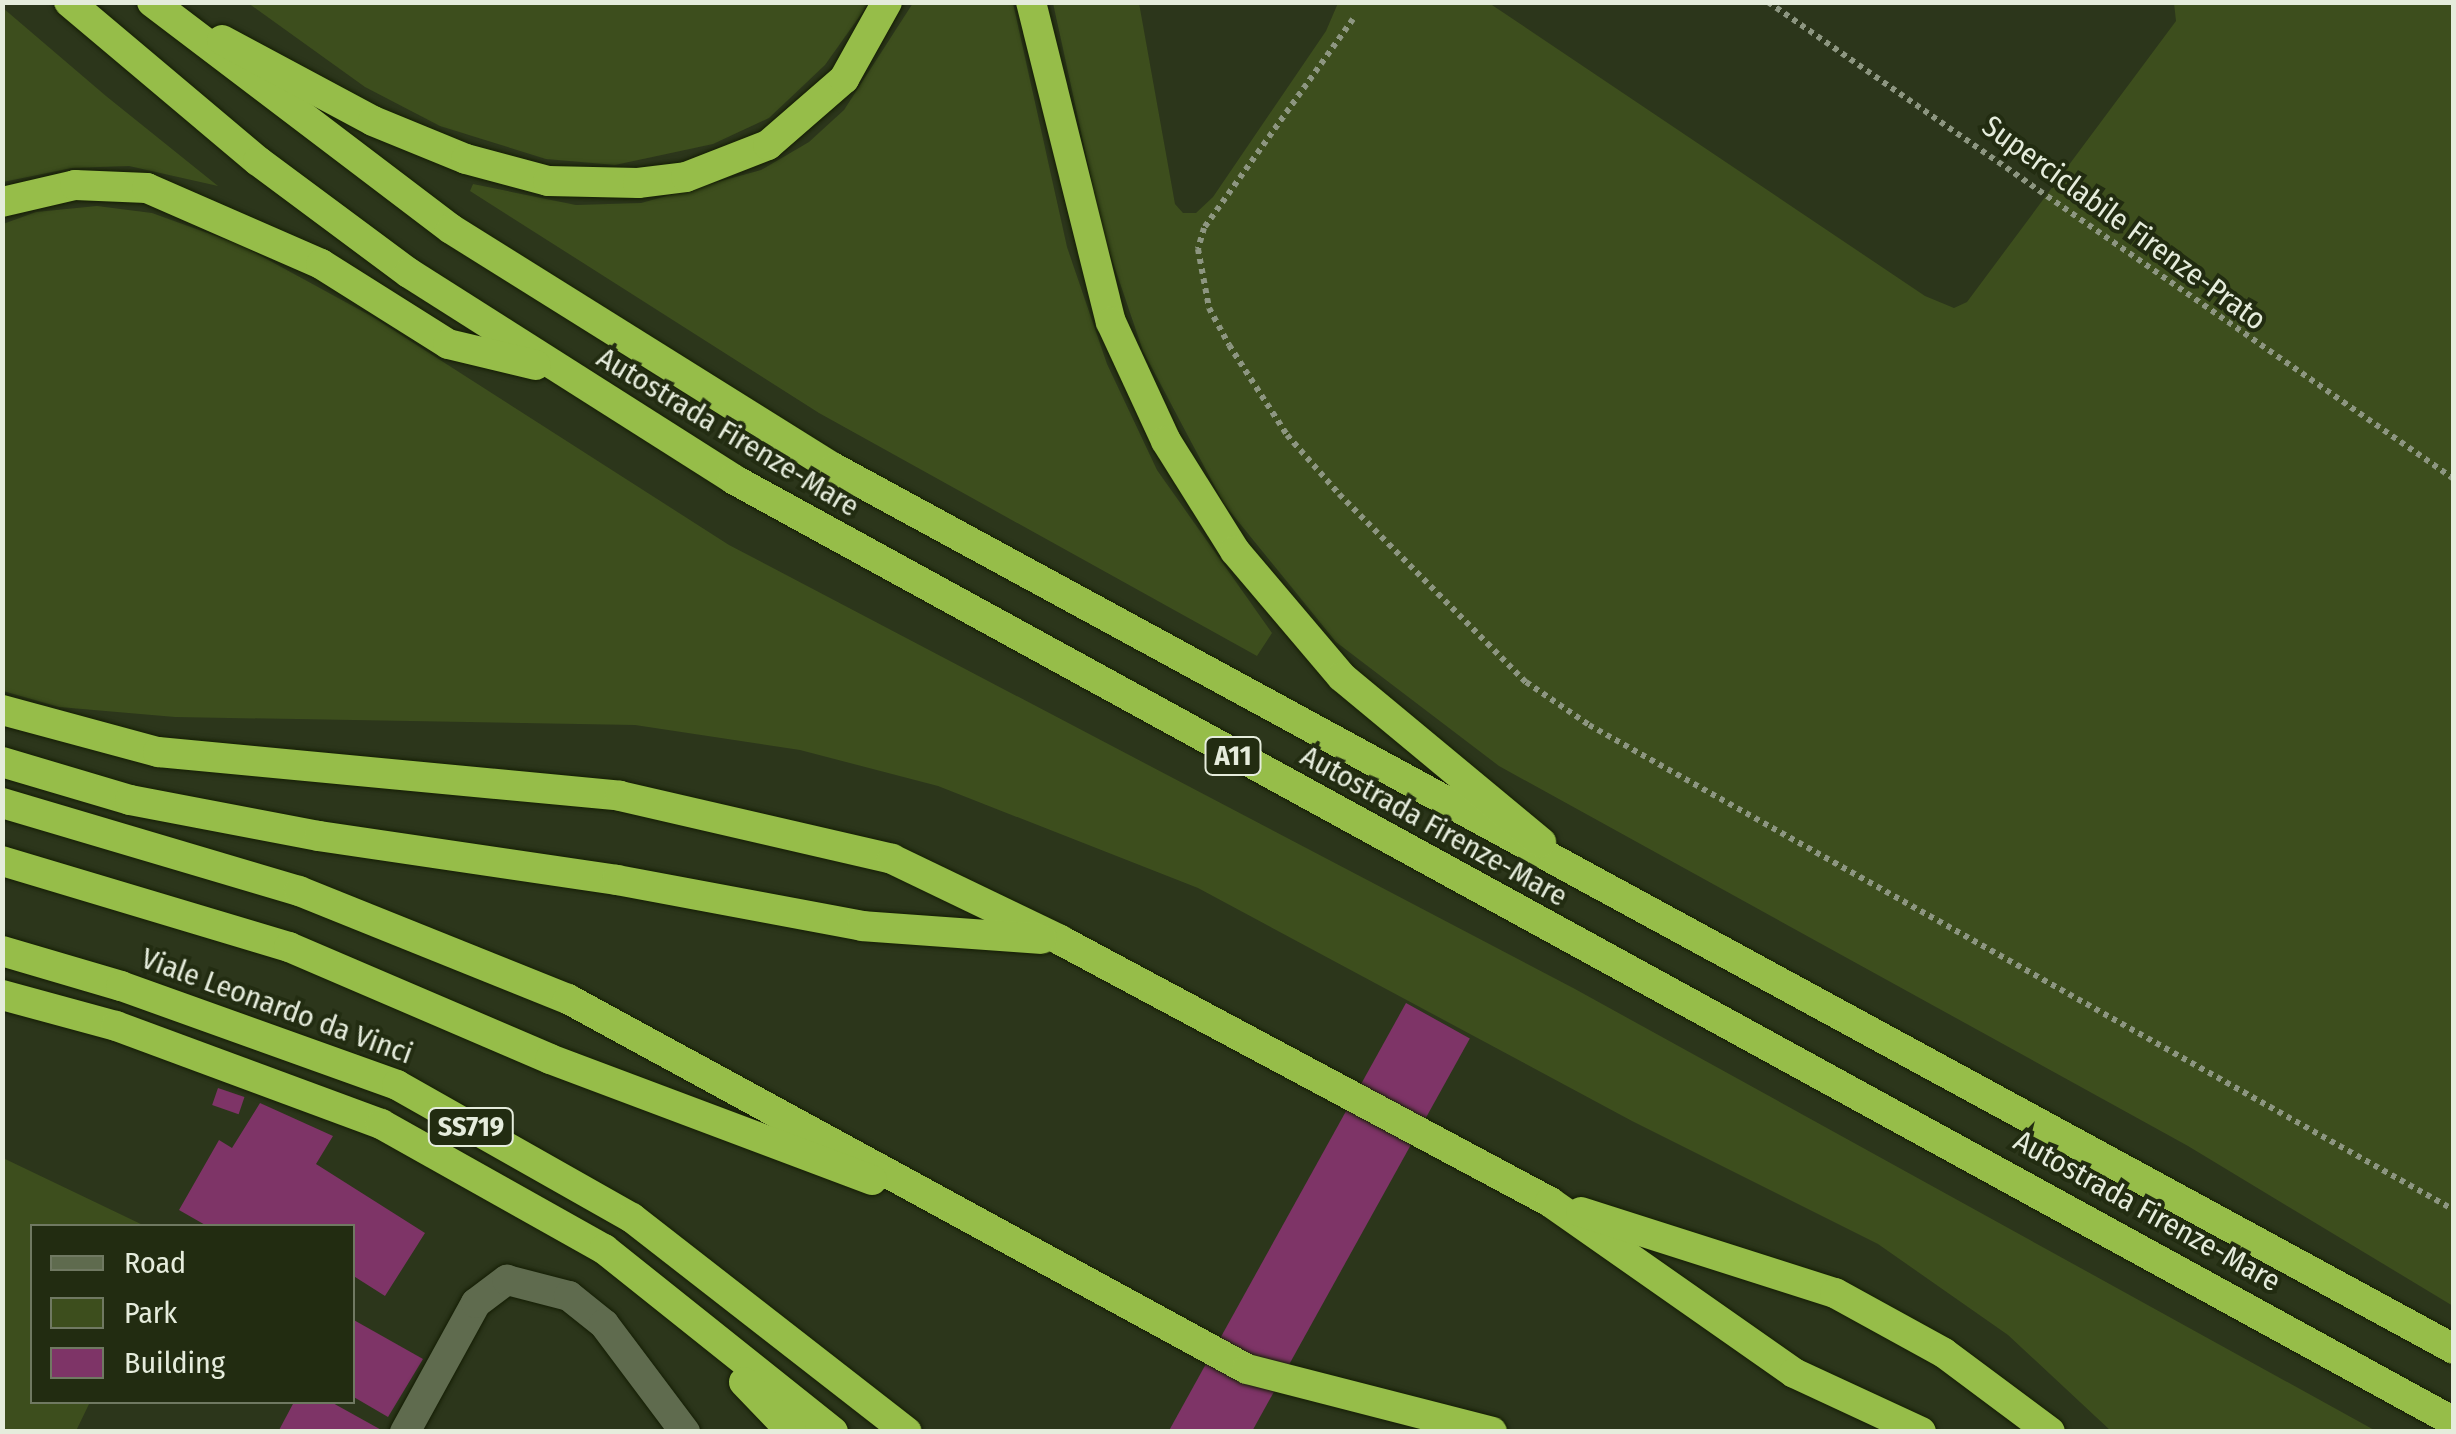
<!DOCTYPE html>
<html>
<head>
<meta charset="utf-8">
<style>
  body { margin:0 }
  #map { position:relative; width:2456px; height:1434px; overflow:hidden; background:#2c361b; font-family:"Fira Sans Condensed",sans-serif }
  div>[style] { position:absolute }
  [style*='--x'] { left:calc(var(--x)*1px); top:calc(var(--y)*1px); width:calc(var(--w)*1px); rotate:calc(var(--a)*1deg) }
  .green>* { inset:0; background:#3d4e1d }
  .building>* { inset:0; background:#7e3467; transform-origin:0 0 }
  .path>* { height:6px; margin-top:-3px; transform-origin:0; background:repeating-linear-gradient(90deg,#8d9681 0 5px,transparent 0 10px) }
  .roads { filter:drop-shadow(0 0 2px #141d04) drop-shadow(0 0 2px #141d04) }
  .minor>* { height:30px; margin:-15px; padding:0 15px; transform-origin:15px; border-radius:15px; background:#5f6b4e }
  .highway>* { height:30px; margin:-15px; padding:0 15px; transform-origin:15px; border-radius:15px; background:#96bd49 }
  span { translate:-50% -50%; white-space:nowrap; text-align:center; line-height:1.15; -webkit-text-stroke:8px #222c11; paint-order:stroke }
  .shield-label span { padding:2px 8px; background:#222c11; border:2px solid; border-radius:8px; -webkit-text-stroke-width:0 }
  .shield-label { font-size:28px; color:#e5ecdc; font-weight:700 }
  .street-label { font-size:30px; color:#e5ecdc }
  .frame { position:absolute; inset:0; border:5px solid #e5ecdc; pointer-events:none }
  .legend { position:absolute; left:30px; top:1224px; width:325px; height:180px; box-sizing:border-box; background:#222c11; border:2px solid #707962; margin:0; padding:12px 18px; list-style:none; font-size:30px; color:#e5ecdc }
  .legend li { display:flex; align-items:center; gap:20px; height:50px }
  .legend b { width:50px; border:2px solid #707962 }
</style>
</head>
<body>
<div id="map">
  <div class="green">
    <div style="clip-path:polygon(248px 3px,869px 3px,825px 65px,769px 118px,713px 144px,615px 165px,546px 159px,440px 126px,365px 87px)"></div>
    <div style="clip-path:polygon(913px 3px,1013px 3px,1067px 247px,1107px 364px,1157px 470px,1272px 633px,1257px 656px,819px 413px,470px 191px,473px 184px,576px 205px,641px 203px,761px 170px,809px 142px,844px 110px)"></div>
    <div style="clip-path:polygon(1053px 3px,1139px 3px,1175px 204px,1183px 213px,1196px 213px,1213px 197px,1326px 31px,1338px 3px,1489px 3px,1925px 296px,1954px 308px,1967px 302px,2176px 21px,2174px 3px,2453px 3px,2453px 1306px,2188px 1146px,1499px 766px,1336px 642px,1224px 504px,1143px 351px,1103px 233px)"></div>
    <div style="clip-path:polygon(3px 8px,106px 96px,218px 186px,129px 166px,72px 168px,3px 182px)"></div>
    <div style="clip-path:polygon(97px 206px,152px 213px,241px 245px,373px 317px,729px 545px,1575px 989px,2376px 1431px,2111px 1431px,2008px 1335px,1878px 1244px,1632px 1121px,1198px 888px,938px 786px,800px 750px,635px 725px,175px 717px,59px 707px,3px 691px,3px 224px,36px 212px)"></div>
    <div style="clip-path:polygon(3px 1158px,145px 1226px,32px 1226px,32px 1402px,90px 1402px,76px 1431px,3px 1431px)"></div>
  </div>
  <div class="building">
    <div style="left:1406px;top:1003px;width:73px;height:487px;rotate:29deg"></div>
    <div style="left:218px;top:1088px;width:28px;height:18px;rotate:19deg"></div>
    <div style="clip-path:polygon(260px 1103px,333px 1136px,316px 1164px,425px 1233px,385px 1296px,352px 1275px,352px 1226px,207px 1226px,179px 1210px,219px 1140px,232px 1148px)"></div>
    <div style="clip-path:polygon(352px 1319px,423px 1359px,388px 1417px,352px 1396px)"></div>
    <div style="clip-path:polygon(294px 1402px,331px 1402px,385px 1432px,278px 1432px)"></div>
  </div>
  <div class="path">
    <div style="--x:1768;--y:2;--w:836;--a:34.81"></div>
    <div style="--x:1353;--y:19;--w:257;--a:125.5"></div>
    <div style="--x:1204;--y:228;--w:22;--a:106"></div>
    <div style="--x:1198;--y:249;--w:60;--a:79.4"></div>
    <div style="--x:1209;--y:308;--w:42;--a:61.6"></div>
    <div style="--x:1229;--y:345;--w:107;--a:57.2"></div>
    <div style="--x:1287;--y:435;--w:79;--a:48.6"></div>
    <div style="--x:1339;--y:494;--w:265;--a:45.2"></div>
    <div style="--x:1526;--y:682;--w:76;--a:34.3"></div>
    <div style="--x:1589;--y:725;--w:992;--a:29.28"></div>
  </div>
  <div class="roads">
    <div class="minor">
      <div style="--x:405;--y:1432;--w:147;--a:-61.2"></div>
      <div style="--x:476;--y:1303;--w:39;--a:-37"></div>
      <div style="--x:507;--y:1280;--w:64;--a:14.5"></div>
      <div style="--x:569;--y:1296;--w:45;--a:38.7"></div>
      <div style="--x:604;--y:1324;--w:135;--a:53.1"></div>
    </div>
    <div class="highway">
      <div style="--x:69;--y:2;--w:247;--a:40.1"></div>
      <div style="--x:258;--y:161;--w:188;--a:36.6"></div>
      <div style="--x:409;--y:273;--w:384;--a:32.4"></div>
      <div style="--x:733;--y:479;--w:1962;--a:28.72"></div>
      <div style="--x:152;--y:2;--w:375;--a:37.2"></div>
      <div style="--x:451;--y:229;--w:451;--a:32"></div>
      <div style="--x:834;--y:468;--w:1844;--a:28.54"></div>
      <div style="--x:1031;--y:2;--w:330;--a:76"></div>
      <div style="--x:1111;--y:322;--w:131;--a:65.2"></div>
      <div style="--x:1166;--y:441;--w:130;--a:57.9"></div>
      <div style="--x:1235;--y:551;--w:165;--a:49.7"></div>
      <div style="--x:1342;--y:677;--w:259;--a:39.7"></div>
      <div style="--x:222;--y:40;--w:171;--a:28.2"></div>
      <div style="--x:373;--y:121;--w:100;--a:22.2"></div>
      <div style="--x:466;--y:159;--w:85;--a:15"></div>
      <div style="--x:548;--y:181;--w:90;--a:1.3"></div>
      <div style="--x:638;--y:183;--w:48;--a:-7.1"></div>
      <div style="--x:686;--y:177;--w:88;--a:-21.3"></div>
      <div style="--x:768;--y:145;--w:101;--a:-41"></div>
      <div style="--x:844;--y:79;--w:88;--a:-60.8"></div>
      <div style="--x:2;--y:202;--w:75;--a:-13.1"></div>
      <div style="--x:75;--y:185;--w:72;--a:2.4"></div>
      <div style="--x:147;--y:188;--w:190;--a:23.6"></div>
      <div style="--x:321;--y:264;--w:150;--a:32.2"></div>
      <div style="--x:448;--y:344;--w:90;--a:13.4"></div>
      <div style="--x:2;--y:710;--w:162;--a:15.1"></div>
      <div style="--x:158;--y:752;--w:464;--a:5.4"></div>
      <div style="--x:620;--y:796;--w:279;--a:13"></div>
      <div style="--x:892;--y:859;--w:187;--a:25.7"></div>
      <div style="--x:1060;--y:940;--w:556;--a:28.13"></div>
      <div style="--x:1550;--y:1202;--w:298;--a:35"></div>
      <div style="--x:1794;--y:1373;--w:140;--a:24.9"></div>
      <div style="--x:2;--y:762;--w:134;--a:16.5"></div>
      <div style="--x:130;--y:800;--w:192;--a:10.8"></div>
      <div style="--x:319;--y:836;--w:301;--a:8.4"></div>
      <div style="--x:617;--y:880;--w:249;--a:10.6"></div>
      <div style="--x:862;--y:926;--w:180;--a:4.1"></div>
      <div style="--x:2;--y:803;--w:310;--a:16.5"></div>
      <div style="--x:299;--y:891;--w:290;--a:21.9"></div>
      <div style="--x:568;--y:999;--w:773;--a:28.59"></div>
      <div style="--x:1247;--y:1369;--w:253;--a:14.4"></div>
      <div style="--x:2;--y:861;--w:300;--a:16.7"></div>
      <div style="--x:289;--y:947;--w:284;--a:23.2"></div>
      <div style="--x:550;--y:1059;--w:344;--a:20.6"></div>
      <div style="--x:2;--y:951;--w:124;--a:16.4"></div>
      <div style="--x:121;--y:986;--w:293;--a:19.7"></div>
      <div style="--x:397;--y:1085;--w:270;--a:29.5"></div>
      <div style="--x:632;--y:1218;--w:348;--a:37.9"></div>
      <div style="--x:2;--y:995;--w:118;--a:15.2"></div>
      <div style="--x:116;--y:1026;--w:283;--a:20.3"></div>
      <div style="--x:381;--y:1124;--w:256;--a:29.3"></div>
      <div style="--x:604;--y:1249;--w:293;--a:38.6"></div>
      <div style="--x:1581;--y:1212;--w:267;--a:17.7"></div>
      <div style="--x:1835;--y:1293;--w:124;--a:28.8"></div>
      <div style="--x:1944;--y:1353;--w:132;--a:36.7"></div>
      <div style="--x:744;--y:1382;--w:69;--a:46.2"></div>
    </div>
  </div>
  <div class="shield-label">
    <span style="left:1233px;top:756px">A11</span>
    <span style="left:471px;top:1127px">SS719</span>
  </div>
  <div class="street-label">
    <span style="left:2124px;top:223px;rotate:36deg">Superciclabile Firenze-Prato</span>
    <span style="left:728px;top:432px;rotate:31deg">Autostrada Firenze-Mare</span>
    <span style="left:1434px;top:826px;rotate:29deg">Autostrada Firenze-Mare</span>
    <span style="left:277px;top:1006px;rotate:20deg">Viale Leonardo da Vinci</span>
    <span style="left:2147px;top:1211px;rotate:29deg">Autostrada Firenze-Mare</span>
  </div>
  <div class="frame"></div>
  <ul class="legend">
  <li><b style="height:12px;background:#5f6b4e"></b>Road</li>
  <li><b style="height:28px;background:#3d4e1d"></b>Park</li>
  <li><b style="height:28px;background:#7e3467"></b>Building</li>
  </ul>
</div>
</body>
</html>
